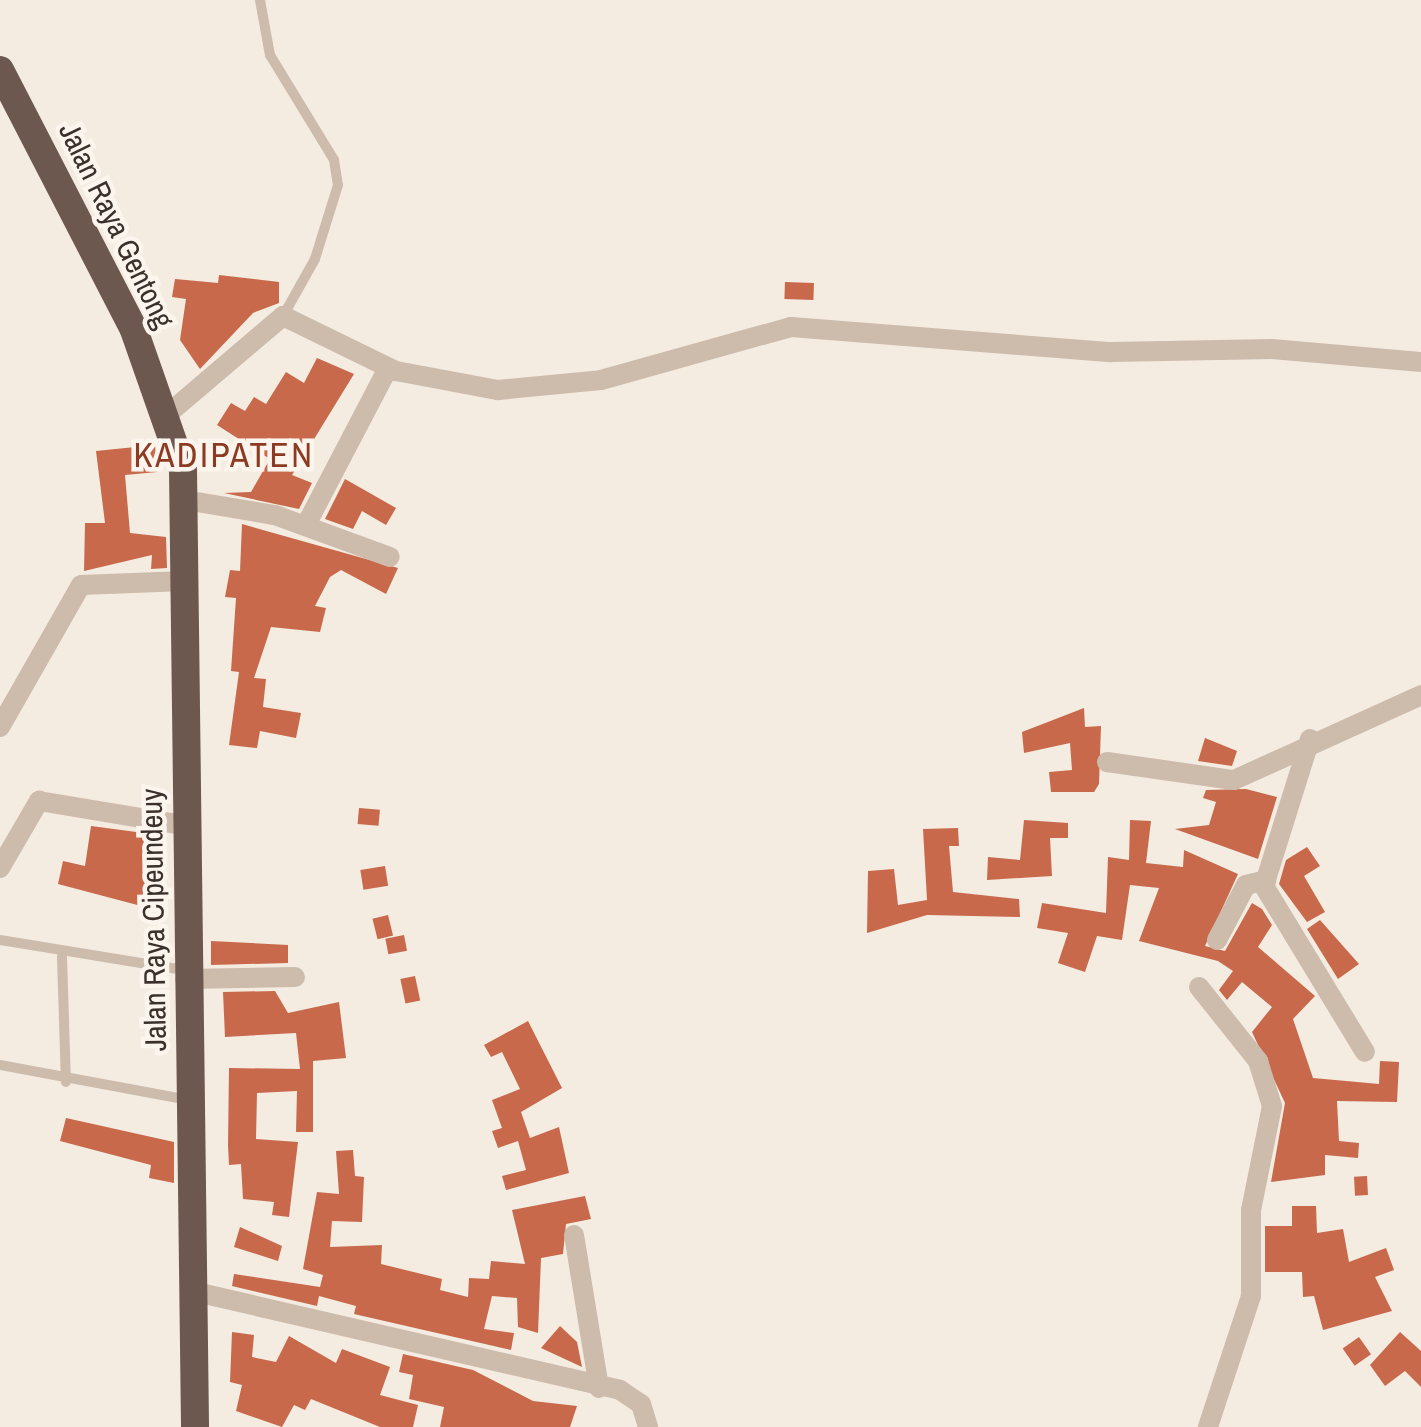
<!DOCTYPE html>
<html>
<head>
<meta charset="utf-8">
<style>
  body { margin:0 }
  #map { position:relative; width:1421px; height:1427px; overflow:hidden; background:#f4ebe1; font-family:"Archivo Narrow",sans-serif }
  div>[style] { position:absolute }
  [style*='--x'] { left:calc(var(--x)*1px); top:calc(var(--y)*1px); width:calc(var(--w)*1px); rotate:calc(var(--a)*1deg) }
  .building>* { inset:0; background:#c8694b; transform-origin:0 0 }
  .service>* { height:10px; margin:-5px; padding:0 5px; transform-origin:5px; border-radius:5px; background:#cdbbac }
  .minor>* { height:20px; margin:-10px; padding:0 10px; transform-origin:10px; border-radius:10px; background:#cdbbac }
  .trunk>* { height:28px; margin:-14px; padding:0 14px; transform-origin:14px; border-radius:14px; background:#6c584f }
  span { translate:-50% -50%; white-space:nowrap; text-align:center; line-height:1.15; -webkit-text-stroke:9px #fbf5ee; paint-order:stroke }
  .street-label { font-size:30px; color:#3b302b }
  .quarter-label { font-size:35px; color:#8c3b22; letter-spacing:2.5px }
</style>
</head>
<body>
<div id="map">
  <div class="building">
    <div style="clip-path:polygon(219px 275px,279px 282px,279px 303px,253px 313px,200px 369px,180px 340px,186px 299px,172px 297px,175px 279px,218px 283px)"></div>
    <div style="left:785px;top:282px;width:29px;height:17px;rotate:2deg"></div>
    <div style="clip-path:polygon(317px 358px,354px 374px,292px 475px,312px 483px,299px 509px,224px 493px,251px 492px,270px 459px,217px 425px,231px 403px,245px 411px,254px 397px,266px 404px,286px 372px,304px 383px)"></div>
    <div style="clip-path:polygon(155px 445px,157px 472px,125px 475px,130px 533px,166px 537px,167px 568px,151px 569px,152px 555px,84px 571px,85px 523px,105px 523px,96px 451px)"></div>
    <div style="clip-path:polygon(345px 479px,396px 508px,386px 525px,362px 511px,353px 529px,325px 519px)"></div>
    <div style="clip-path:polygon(242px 524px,398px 568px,386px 594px,341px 570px,330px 577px,315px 606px,326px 608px,320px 632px,271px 627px,254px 678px,266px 679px,263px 707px,301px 713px,296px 738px,260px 731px,257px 748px,229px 745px,239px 672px,231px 671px,236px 598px,225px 597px,230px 570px,240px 571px)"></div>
    <div style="clip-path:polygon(1084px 708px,1085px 727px,1101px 726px,1099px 784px,1094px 792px,1051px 792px,1049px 772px,1072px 770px,1070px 743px,1024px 753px,1022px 732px)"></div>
    <div style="clip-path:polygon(1205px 738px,1237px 751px,1232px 766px,1198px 761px)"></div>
    <div style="clip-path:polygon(1246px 789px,1277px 797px,1258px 859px,1175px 829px,1209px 825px,1216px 802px,1203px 798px,1206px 790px)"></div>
    <div style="left:359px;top:808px;width:21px;height:16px;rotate:5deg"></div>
    <div style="clip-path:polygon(1024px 820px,1068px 823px,1068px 838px,1050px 838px,1052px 876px,987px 880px,988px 857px,1020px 860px)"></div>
    <div style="clip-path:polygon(1130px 820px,1151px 821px,1146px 863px,1183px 867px,1184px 850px,1238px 874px,1205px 946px,1225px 951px,1252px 903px,1262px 909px,1272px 925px,1258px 947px,1315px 996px,1293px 1019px,1313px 1078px,1379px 1084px,1380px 1061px,1399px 1062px,1397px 1102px,1337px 1101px,1339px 1141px,1359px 1143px,1358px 1158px,1325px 1155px,1325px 1175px,1271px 1182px,1285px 1103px,1252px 1032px,1272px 1007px,1242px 982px,1227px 1000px,1219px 990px,1233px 971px,1218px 961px,1139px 941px,1159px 888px,1130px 885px,1122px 940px,1097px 936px,1085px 972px,1058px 963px,1068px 933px,1037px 928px,1042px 903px,1106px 913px,1108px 857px,1129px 860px)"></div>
    <div style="clip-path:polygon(91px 826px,159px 835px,145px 907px,58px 884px,63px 861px,85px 866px)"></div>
    <div style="clip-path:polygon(958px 828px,959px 846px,949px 846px,953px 892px,1019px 899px,1020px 917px,927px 915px,867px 933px,868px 871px,894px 869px,898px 905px,927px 900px,923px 829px)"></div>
    <div style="clip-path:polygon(1307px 847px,1320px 866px,1304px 876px,1325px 912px,1307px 922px,1279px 884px,1286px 860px)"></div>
    <div style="left:385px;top:866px;width:20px;height:25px;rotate:81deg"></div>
    <div style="left:388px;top:915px;width:21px;height:16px;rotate:76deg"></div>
    <div style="clip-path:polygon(1320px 920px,1359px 964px,1338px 979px,1307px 929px)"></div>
    <div style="left:404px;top:935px;width:16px;height:19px;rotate:79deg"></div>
    <div style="clip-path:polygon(211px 941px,288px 945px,288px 963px,211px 965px)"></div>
    <div style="left:415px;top:976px;width:25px;height:15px;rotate:78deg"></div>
    <div style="clip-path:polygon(275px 991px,288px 1013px,339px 1002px,346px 1058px,313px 1061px,313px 1132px,296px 1132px,297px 1091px,257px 1093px,256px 1139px,298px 1142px,289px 1217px,272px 1215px,274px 1202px,243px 1199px,241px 1164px,229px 1165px,228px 1145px,229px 1068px,300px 1069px,296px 1033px,225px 1037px,223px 992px)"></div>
    <div style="clip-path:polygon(528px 1021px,562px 1088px,521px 1112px,530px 1138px,559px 1127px,569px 1173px,506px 1190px,502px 1176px,526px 1170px,518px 1141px,498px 1148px,492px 1131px,502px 1128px,492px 1100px,520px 1089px,502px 1052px,491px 1057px,484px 1045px)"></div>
    <div style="clip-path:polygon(66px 1118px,174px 1142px,174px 1183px,149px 1178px,151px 1165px,60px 1141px)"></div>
    <div style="clip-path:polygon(353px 1150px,355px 1176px,364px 1177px,362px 1222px,332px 1221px,330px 1247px,382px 1245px,381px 1264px,442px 1279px,440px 1290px,468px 1297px,469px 1278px,489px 1279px,491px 1261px,525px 1264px,512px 1210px,585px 1196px,591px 1219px,566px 1224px,563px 1254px,541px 1258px,538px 1333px,518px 1327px,517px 1298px,492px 1296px,484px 1329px,514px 1333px,511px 1350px,354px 1314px,356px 1306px,319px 1296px,317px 1306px,232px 1286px,234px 1274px,320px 1287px,323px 1275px,303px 1269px,317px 1192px,339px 1194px,336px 1151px)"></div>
    <div style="left:1367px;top:1176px;width:19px;height:13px;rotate:87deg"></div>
    <div style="clip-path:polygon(1292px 1206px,1316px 1206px,1317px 1233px,1343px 1229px,1349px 1262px,1386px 1248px,1394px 1270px,1375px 1277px,1392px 1311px,1323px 1330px,1314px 1296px,1303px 1297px,1302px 1272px,1265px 1272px,1265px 1226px,1292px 1226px)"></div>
    <div style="clip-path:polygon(240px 1227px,282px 1246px,278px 1261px,234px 1247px)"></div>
    <div style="clip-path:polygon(560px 1326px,577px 1342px,582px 1367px,541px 1348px)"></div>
    <div style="clip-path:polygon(232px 1332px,254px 1335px,252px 1357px,276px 1362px,289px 1336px,336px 1363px,342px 1349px,390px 1367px,380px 1395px,418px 1405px,413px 1427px,380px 1427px,311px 1399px,305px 1410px,294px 1405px,282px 1427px,236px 1411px,242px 1385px,230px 1382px)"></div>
    <div style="clip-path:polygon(1400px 1332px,1421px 1351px,1421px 1387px,1405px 1371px,1385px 1386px,1370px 1365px)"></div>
    <div style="left:1359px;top:1337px;width:21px;height:20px;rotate:55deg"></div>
    <div style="clip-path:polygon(403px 1354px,473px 1370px,533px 1401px,577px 1406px,570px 1427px,440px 1427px,444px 1407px,409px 1399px,413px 1375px,399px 1372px)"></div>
  </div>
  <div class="service">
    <div style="--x:260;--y:0;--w:56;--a:79.7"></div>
    <div style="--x:270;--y:55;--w:123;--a:58.6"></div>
    <div style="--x:334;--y:160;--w:25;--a:81"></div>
    <div style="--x:338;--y:185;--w:77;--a:107.3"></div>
    <div style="--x:315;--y:259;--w:65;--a:119.3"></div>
    <div style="--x:0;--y:940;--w:186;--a:9.3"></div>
    <div style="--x:62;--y:957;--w:125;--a:88.2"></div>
    <div style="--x:0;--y:1065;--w:192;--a:10.5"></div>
  </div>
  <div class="minor">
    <div style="--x:169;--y:413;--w:150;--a:-40.4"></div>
    <div style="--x:283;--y:316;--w:126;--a:26"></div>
    <div style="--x:396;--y:371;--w:104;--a:10.6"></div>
    <div style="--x:498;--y:390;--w:103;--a:-5.5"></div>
    <div style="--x:601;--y:380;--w:197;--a:-15.6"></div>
    <div style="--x:791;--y:327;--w:321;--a:4.5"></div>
    <div style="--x:1111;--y:352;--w:161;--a:-1.1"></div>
    <div style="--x:1272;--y:349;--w:150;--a:5"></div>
    <div style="--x:185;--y:500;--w:91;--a:9.5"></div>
    <div style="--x:275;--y:515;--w:122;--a:20.1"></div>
    <div style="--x:306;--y:525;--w:177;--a:-62.4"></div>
    <div style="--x:0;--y:727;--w:163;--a:-60.3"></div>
    <div style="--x:81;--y:585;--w:104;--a:-2.2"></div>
    <div style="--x:1310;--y:739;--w:154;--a:107.4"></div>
    <div style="--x:1264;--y:886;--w:194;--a:58.7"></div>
    <div style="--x:1107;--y:762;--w:128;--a:8.1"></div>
    <div style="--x:1234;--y:780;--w:205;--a:-24.4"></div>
    <div style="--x:0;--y:868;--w:78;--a:-59.8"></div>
    <div style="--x:39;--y:801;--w:145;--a:9.5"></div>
    <div style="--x:1217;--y:940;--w:62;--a:-62.2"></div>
    <div style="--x:1246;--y:885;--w:21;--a:-14"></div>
    <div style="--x:185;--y:979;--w:110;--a:-1"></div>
    <div style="--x:1199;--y:987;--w:95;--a:51.4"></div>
    <div style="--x:1258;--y:1061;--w:47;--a:72.7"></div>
    <div style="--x:1272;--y:1106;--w:106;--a:101.4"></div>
    <div style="--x:1251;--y:1210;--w:86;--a:90"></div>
    <div style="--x:1251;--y:1296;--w:138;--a:108.2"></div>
    <div style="--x:574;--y:1235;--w:155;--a:80.7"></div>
    <div style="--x:196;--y:1292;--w:435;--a:13"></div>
    <div style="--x:620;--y:1390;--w:25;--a:34"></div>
    <div style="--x:641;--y:1404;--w:24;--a:73"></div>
  </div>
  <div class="trunk">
    <div style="--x:0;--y:70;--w:292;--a:62.7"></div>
    <div style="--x:134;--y:330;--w:148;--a:70.7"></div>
    <div style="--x:183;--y:470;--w:957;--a:89.28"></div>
  </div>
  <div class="street-label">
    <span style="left:117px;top:225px;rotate:64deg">Jalan Raya Gentong</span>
    <span style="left:153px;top:920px;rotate:-91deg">Jalan Raya Cipeundeuy</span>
  </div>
  <div class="quarter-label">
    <span style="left:224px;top:455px">KADIPATEN</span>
  </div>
</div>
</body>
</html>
